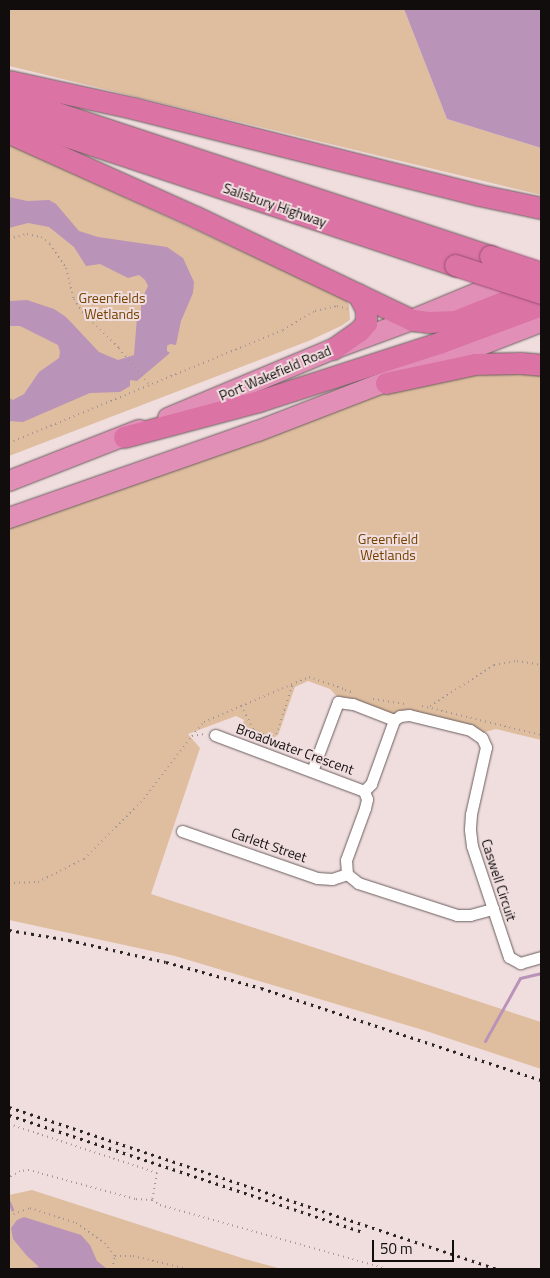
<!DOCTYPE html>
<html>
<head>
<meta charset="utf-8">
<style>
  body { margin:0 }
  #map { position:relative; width:550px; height:1278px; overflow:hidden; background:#f0dedf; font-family:"Titillium Web",sans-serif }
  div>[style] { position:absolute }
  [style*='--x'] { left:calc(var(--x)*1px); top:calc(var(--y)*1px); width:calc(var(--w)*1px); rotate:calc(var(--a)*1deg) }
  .green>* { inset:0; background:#dfbe9f }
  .water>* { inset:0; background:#b993b8 }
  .stream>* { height:3px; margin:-1.5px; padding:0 1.5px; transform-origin:1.5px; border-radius:1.5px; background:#b993b8 }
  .path>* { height:2px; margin-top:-1px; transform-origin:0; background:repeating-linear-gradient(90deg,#a39596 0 1px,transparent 0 5px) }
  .roads { filter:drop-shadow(0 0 1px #6a5c5c) drop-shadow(0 0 1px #6a5c5c) }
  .minor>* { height:11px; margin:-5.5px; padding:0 5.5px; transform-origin:5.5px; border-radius:5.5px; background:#fff }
  .trunk>* { height:20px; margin:-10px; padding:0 10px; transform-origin:10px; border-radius:10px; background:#e28fb7 }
  .motorway>* { height:21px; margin:-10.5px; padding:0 10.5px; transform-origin:10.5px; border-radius:10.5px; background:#db73a5 }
  .rail>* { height:3px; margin-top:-1.5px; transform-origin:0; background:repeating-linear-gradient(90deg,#2c2525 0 2.5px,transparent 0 7.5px) }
  .bridges { filter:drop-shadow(0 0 1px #954f70) drop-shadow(0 0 1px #954f70) }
  .motorway-bridge>* { height:21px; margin:-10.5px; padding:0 10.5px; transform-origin:10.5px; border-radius:10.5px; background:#db73a5 }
  span { translate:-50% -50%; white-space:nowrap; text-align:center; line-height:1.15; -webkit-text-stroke:4px #f0dedf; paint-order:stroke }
  .street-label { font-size:14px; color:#120d0d }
  .park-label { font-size:14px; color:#754300 }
  .frame { position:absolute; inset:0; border:10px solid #120d0d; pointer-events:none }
  .scale { position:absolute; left:372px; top:1240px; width:82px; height:22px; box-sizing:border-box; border:2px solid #120d0d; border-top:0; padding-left:6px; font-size:15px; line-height:18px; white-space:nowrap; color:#120d0d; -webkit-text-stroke:4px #f0dedf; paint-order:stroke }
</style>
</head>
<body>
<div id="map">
  <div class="green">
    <div style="clip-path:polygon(9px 9px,404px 9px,447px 119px,541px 148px,541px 195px,9px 66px)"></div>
    <div style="clip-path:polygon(9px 144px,346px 299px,349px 305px,350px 320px,341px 326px,311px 340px,9px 456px)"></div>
    <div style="clip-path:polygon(541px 371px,541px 740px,496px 729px,478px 734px,400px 716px,341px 701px,330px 689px,308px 681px,295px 687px,276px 741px,241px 730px,244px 720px,236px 716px,188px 734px,200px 748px,151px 894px,541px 1022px,541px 1069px,423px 1030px,175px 956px,9px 920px,9px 518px,386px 383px,391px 393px,458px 374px)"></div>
    <div style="clip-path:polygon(32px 1190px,245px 1259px,282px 1269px,9px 1269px,9px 1195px)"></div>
  </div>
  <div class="water">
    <div style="clip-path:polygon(404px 9px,541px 9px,541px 148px,447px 119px)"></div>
    <div style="clip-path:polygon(9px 197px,27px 201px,49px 200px,56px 204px,79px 231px,98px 237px,167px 247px,183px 258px,194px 282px,193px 293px,181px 321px,176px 345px,170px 344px,167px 346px,167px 351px,170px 353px,144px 375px,137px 381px,130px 380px,130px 386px,120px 392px,90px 393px,23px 422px,9px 421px,9px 398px,13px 400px,24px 394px,39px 372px,59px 358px,60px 352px,58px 345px,20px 326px,9px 326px,9px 301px,27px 300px,54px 309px,66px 317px,99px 352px,118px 360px,134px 355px,137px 317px,141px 310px,141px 301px,148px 286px,145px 280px,139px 275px,128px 278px,100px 264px,86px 266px,74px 247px,49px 227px,28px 223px,9px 228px)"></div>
    <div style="clip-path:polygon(24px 1217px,81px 1235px,90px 1245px,97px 1261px,107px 1269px,21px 1269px,39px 1267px,27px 1256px,13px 1239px,11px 1228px,17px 1220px)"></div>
  </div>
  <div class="stream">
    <div style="--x:485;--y:1041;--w:72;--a:-60.9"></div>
    <div style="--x:520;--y:978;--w:22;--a:-13"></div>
    <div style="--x:9;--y:1202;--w:8;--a:67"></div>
  </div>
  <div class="path">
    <div style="--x:9;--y:239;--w:19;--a:-16"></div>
    <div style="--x:27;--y:234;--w:14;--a:12"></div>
    <div style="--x:41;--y:237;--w:11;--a:38"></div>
    <div style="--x:50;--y:244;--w:29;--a:56"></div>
    <div style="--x:66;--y:268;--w:32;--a:76"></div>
    <div style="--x:74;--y:299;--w:15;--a:58"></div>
    <div style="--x:82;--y:312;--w:52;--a:44.2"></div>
    <div style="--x:119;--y:348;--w:49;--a:50.8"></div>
    <div style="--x:9;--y:443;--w:296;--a:-22.4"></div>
    <div style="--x:283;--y:330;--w:37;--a:-31"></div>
    <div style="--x:315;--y:311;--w:23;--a:-13"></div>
    <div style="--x:337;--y:306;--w:11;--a:15"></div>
    <div style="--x:345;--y:690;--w:7;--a:16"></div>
    <div style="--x:373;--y:699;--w:32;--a:9"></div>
    <div style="--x:241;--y:706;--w:27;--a:62"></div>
    <div style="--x:254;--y:730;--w:23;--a:23"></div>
    <div style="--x:275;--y:739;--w:59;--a:-72.2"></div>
    <div style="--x:422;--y:706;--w:122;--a:13.7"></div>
    <div style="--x:430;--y:706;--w:76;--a:-32.6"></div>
    <div style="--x:494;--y:665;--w:23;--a:-10"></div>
    <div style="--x:517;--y:661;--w:24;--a:9"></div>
    <div style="--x:192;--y:736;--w:18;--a:-49"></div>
    <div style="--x:204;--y:722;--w:114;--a:-23.2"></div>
    <div style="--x:309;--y:677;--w:37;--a:19"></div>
    <div style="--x:9;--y:883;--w:29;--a:-2"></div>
    <div style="--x:38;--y:882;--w:51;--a:-26.6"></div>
    <div style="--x:84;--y:859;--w:85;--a:-45"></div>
    <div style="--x:144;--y:799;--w:79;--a:-52.7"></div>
    <div style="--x:192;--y:736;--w:13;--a:-9"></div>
    <div style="--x:9;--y:1124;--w:156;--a:18.3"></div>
    <div style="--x:157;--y:1173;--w:27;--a:100"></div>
    <div style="--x:152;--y:1200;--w:17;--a:-177"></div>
    <div style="--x:135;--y:1199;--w:110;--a:-164.7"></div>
    <div style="--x:29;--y:1170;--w:9;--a:174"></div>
    <div style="--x:20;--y:1171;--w:13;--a:151"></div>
    <div style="--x:152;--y:1200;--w:9;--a:32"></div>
    <div style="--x:160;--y:1205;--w:236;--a:15.7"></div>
    <div style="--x:9;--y:1216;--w:22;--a:-21"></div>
    <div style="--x:30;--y:1208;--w:48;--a:18.1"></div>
    <div style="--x:76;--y:1223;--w:35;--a:35"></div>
    <div style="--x:105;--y:1243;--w:16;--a:52"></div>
    <div style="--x:112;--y:1269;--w:13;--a:-77"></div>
    <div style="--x:115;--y:1256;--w:18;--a:0"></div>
    <div style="--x:133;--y:1256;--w:57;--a:13.3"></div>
  </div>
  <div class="roads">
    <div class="minor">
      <div style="--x:215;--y:735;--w:159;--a:20.6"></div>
      <div style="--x:312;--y:771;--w:74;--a:-69.4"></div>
      <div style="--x:338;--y:702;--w:15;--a:8"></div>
      <div style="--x:353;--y:704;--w:44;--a:21.3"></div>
      <div style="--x:182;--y:831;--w:143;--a:19.2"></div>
      <div style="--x:317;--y:878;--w:15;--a:4"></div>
      <div style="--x:332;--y:879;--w:16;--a:-18"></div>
      <div style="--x:347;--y:874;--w:14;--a:-94"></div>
      <div style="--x:346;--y:860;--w:55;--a:-69.9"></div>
      <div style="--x:365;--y:808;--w:9;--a:-77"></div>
      <div style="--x:367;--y:799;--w:9;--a:-111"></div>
      <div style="--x:364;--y:791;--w:10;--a:-45"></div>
      <div style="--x:371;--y:784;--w:68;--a:-70.2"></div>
      <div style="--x:394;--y:720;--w:7;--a:-34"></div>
      <div style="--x:400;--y:716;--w:9;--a:-6"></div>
      <div style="--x:409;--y:715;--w:63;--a:13.8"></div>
      <div style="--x:470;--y:730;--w:14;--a:34"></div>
      <div style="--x:482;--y:738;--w:10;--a:66"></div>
      <div style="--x:486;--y:747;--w:69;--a:102.6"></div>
      <div style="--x:471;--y:814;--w:16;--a:94"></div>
      <div style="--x:470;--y:830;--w:16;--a:83"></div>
      <div style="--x:472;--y:846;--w:117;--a:71.6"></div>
      <div style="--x:509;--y:957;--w:13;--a:29"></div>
      <div style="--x:520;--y:963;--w:22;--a:-16"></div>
      <div style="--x:347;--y:874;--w:14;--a:39"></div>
      <div style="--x:358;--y:883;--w:104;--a:17.9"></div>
      <div style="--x:457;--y:915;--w:13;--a:0"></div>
      <div style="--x:470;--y:915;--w:24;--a:-15"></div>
    </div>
    <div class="trunk">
      <div style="--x:168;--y:418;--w:179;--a:-22.7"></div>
      <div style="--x:333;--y:349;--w:84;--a:-20.2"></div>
      <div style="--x:412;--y:320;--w:113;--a:-22.5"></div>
      <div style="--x:9;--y:481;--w:140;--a:-21.4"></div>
      <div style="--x:9;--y:518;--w:264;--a:-19.3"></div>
      <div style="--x:258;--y:431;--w:303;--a:-21.1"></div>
    </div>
    <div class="motorway">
      <div style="--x:9;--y:81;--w:127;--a:12.3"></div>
      <div style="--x:133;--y:108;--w:357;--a:14.1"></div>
      <div style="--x:479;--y:195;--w:63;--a:11.8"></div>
      <div style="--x:9;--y:97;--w:507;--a:18.29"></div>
      <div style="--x:9;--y:117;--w:470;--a:18.4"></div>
      <div style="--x:9;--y:133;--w:205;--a:24.2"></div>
      <div style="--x:196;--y:217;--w:239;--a:25.5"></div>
      <div style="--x:412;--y:320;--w:16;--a:7"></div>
      <div style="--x:428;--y:322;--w:27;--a:-2"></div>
      <div style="--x:455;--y:321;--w:92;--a:-21.6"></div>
      <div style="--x:333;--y:349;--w:32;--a:-35"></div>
      <div style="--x:359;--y:331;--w:11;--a:-49"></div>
      <div style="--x:366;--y:323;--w:14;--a:-90"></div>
      <div style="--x:366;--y:309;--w:17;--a:-118"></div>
      <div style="--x:386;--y:383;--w:91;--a:-12.1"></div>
      <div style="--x:475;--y:364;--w:45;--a:-1.3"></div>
      <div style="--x:520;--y:363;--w:21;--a:5"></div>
      <div style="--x:124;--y:437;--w:140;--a:-14.9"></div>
      <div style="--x:259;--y:401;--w:189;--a:-17.9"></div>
      <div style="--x:439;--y:343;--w:109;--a:-20.4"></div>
    </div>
  </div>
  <div class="rail">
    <div style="--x:9;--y:930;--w:61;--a:9.5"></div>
    <div style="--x:69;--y:940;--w:99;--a:12.8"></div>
    <div style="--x:166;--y:962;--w:98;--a:15.3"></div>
    <div style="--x:261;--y:988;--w:295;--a:18.2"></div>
    <div style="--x:9;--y:1107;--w:514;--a:18.36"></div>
    <div style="--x:9;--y:1115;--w:373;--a:18.3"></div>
  </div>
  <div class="bridges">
    <div class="motorway-bridge">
      <div style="--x:490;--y:256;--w:54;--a:18.4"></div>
      <div style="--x:455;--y:265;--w:90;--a:18"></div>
    </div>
  </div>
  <div class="street-label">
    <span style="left:275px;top:205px;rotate:19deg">Salisbury Highway</span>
    <span style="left:275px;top:373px;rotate:-23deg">Port Wakefield Road</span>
    <span style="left:295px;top:749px;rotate:20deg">Broadwater Crescent</span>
    <span style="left:269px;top:845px;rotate:19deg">Carlett Street</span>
    <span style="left:499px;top:880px;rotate:72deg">Caswell Circuit</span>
  </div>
  <div class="park-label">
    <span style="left:112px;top:306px">Greenfields<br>Wetlands</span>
    <span style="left:388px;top:547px">Greenfield<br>Wetlands</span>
  </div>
  <div class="frame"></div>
  <div class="scale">50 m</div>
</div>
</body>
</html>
